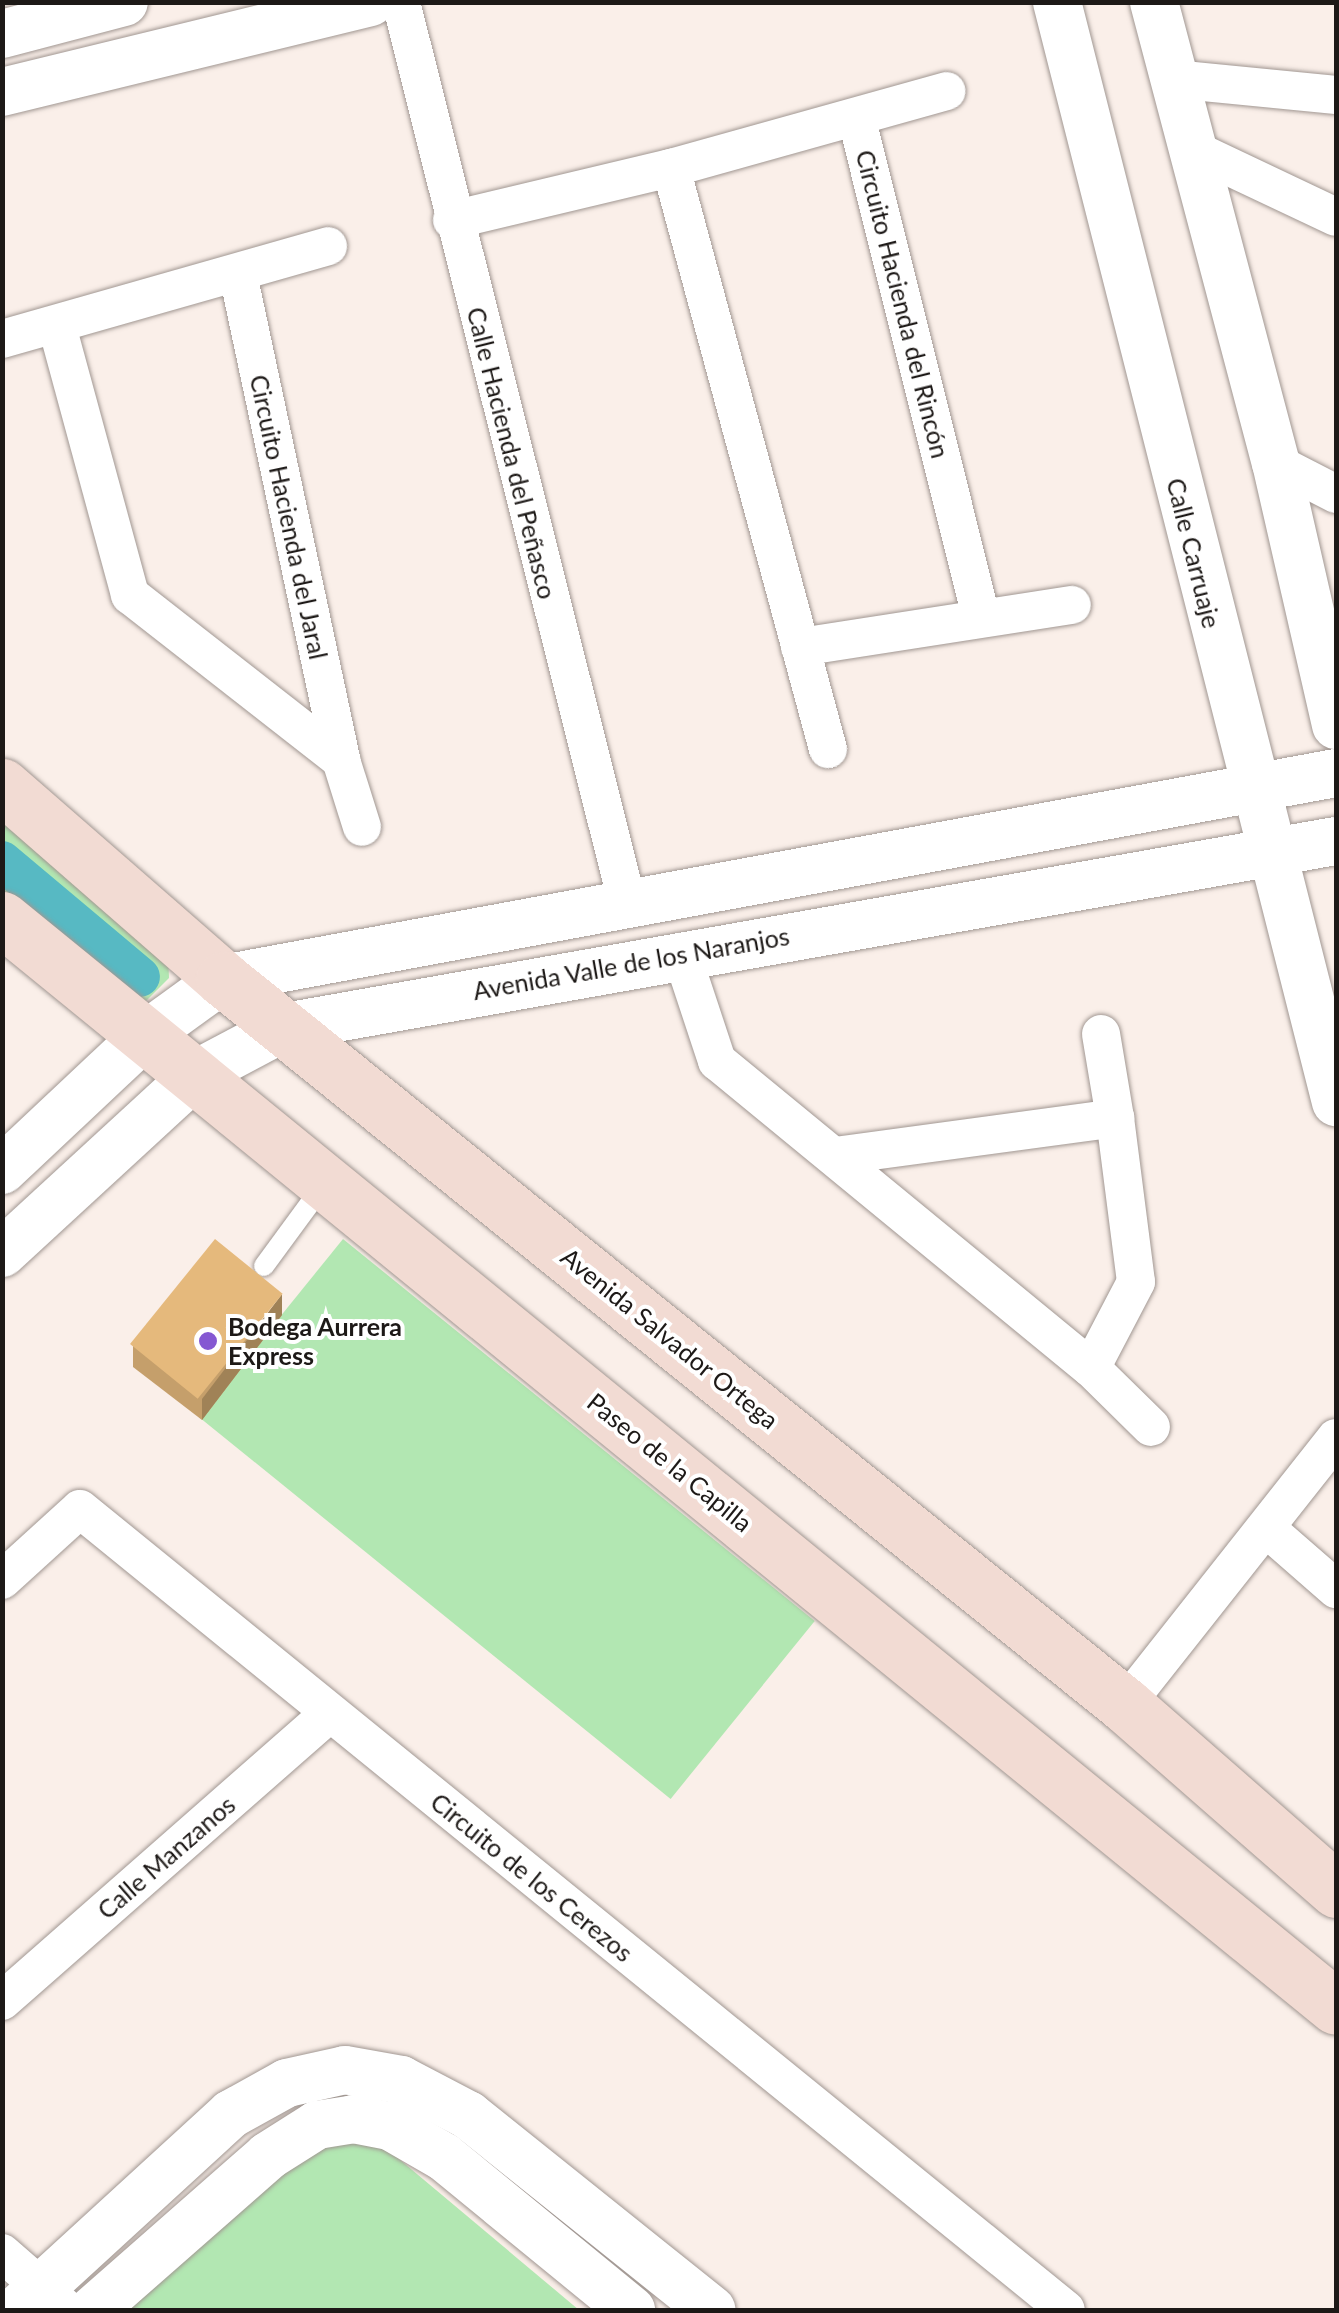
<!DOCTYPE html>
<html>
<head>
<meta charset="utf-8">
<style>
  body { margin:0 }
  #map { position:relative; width:1339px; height:2313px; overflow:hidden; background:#faefe9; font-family:Lato,sans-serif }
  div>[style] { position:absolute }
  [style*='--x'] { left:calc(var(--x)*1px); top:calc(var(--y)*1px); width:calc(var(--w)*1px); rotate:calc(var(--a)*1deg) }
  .green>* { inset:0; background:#b2e7b2; transform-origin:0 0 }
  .canal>* { height:40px; margin:-20px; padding:0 20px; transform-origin:20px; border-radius:20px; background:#57b9c3 }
  .roads { filter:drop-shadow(0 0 2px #a19792) drop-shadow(0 0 2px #a19792) }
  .service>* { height:20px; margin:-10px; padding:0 10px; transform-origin:10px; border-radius:10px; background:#fff }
  .minor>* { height:38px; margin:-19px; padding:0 19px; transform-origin:19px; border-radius:19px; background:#fff }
  .tertiary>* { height:48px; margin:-24px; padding:0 24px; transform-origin:24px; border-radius:24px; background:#fff }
  .secondary>* { height:55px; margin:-27.5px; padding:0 27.5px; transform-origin:27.5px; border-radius:27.5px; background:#f2dbd3 }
  .wall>* { inset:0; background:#c59f6b }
  .shaded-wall>* { inset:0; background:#a08257 }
  .building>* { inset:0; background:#e5b97c; transform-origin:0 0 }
  .dots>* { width:28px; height:28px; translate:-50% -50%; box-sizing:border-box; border:5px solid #fff; border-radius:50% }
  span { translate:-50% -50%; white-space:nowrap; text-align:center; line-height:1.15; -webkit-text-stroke:8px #fff; paint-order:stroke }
  .street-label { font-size:25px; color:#1d1917 }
  .poi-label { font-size:25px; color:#1d1917; font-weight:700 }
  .left { translate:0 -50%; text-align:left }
  .frame { position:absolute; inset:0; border:5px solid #1d1917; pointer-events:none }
</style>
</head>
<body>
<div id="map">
  <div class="green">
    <div style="clip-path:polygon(2px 819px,168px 956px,169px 978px,143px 1004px,3px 902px)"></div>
    <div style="left:343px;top:1239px;width:607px;height:229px;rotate:39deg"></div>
    <div style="clip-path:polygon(374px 2138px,579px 2310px,119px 2310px,275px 2156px)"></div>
  </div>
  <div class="canal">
    <div style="--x:2;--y:861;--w:180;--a:40"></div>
  </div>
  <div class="roads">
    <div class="service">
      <div style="--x:264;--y:1266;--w:103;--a:-53.7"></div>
    </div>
    <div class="minor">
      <div style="--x:401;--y:2;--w:928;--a:75.9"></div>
      <div style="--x:1173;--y:79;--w:164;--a:5.6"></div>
      <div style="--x:857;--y:120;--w:512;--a:75.99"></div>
      <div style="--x:1190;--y:148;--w:161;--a:25.3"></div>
      <div style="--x:671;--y:168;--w:602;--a:74.88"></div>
      <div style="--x:452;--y:220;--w:225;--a:-13.4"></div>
      <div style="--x:671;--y:168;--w:286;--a:-15.6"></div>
      <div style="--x:238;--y:274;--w:497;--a:78"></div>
      <div style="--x:341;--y:760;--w:70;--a:72.6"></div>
      <div style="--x:57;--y:326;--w:279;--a:74.8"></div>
      <div style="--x:130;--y:595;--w:268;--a:38"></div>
      <div style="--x:2;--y:339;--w:339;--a:-15.9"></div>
      <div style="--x:1276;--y:463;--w:68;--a:27.3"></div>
      <div style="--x:800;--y:647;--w:275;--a:-8.8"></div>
      <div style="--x:681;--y:952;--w:115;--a:71.7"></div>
      <div style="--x:717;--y:1061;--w:484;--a:39.4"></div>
      <div style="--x:1091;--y:1368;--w:84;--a:44.5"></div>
      <div style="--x:1101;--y:1034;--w:85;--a:80.5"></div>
      <div style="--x:835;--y:1156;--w:283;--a:-7.7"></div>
      <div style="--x:1115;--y:1118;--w:165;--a:82.7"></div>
      <div style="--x:1136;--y:1282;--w:97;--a:117.6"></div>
      <div style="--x:1266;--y:1528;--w:93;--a:41.1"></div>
      <div style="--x:2;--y:1580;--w:105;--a:-42.3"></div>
      <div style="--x:80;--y:1509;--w:1270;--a:39.09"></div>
      <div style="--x:1125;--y:1705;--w:340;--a:-51.7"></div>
      <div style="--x:2;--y:2001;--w:436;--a:-41.3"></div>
      <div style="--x:2;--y:2253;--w:86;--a:41.2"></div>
    </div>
    <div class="tertiary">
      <div style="--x:1057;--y:2;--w:1135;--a:75.77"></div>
      <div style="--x:1154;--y:2;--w:477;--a:75.2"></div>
      <div style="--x:1276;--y:463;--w:269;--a:77.1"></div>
      <div style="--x:2;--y:34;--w:126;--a:-14.7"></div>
      <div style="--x:2;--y:92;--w:379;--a:-13.7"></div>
      <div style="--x:2;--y:1170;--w:199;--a:-43.2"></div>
      <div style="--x:147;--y:1034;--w:94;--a:-35.9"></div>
      <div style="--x:223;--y:979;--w:1132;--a:-10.49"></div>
      <div style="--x:2;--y:1253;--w:266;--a:-42.6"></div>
      <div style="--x:198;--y:1073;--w:98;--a:-27.9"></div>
      <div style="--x:285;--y:1027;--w:1067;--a:-10.04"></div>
      <div style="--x:17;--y:2310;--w:290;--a:-42.5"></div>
      <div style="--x:231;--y:2114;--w:64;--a:-29"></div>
      <div style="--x:287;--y:2083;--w:59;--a:-12.6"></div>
      <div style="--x:345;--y:2070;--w:57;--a:10.1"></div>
      <div style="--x:401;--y:2080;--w:76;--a:27.6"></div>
      <div style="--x:468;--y:2115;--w:312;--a:38.7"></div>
      <div style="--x:93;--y:2310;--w:233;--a:-41.3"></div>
      <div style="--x:268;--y:2156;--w:58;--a:-32.3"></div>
      <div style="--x:317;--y:2125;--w:36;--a:-9"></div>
      <div style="--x:353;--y:2119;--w:38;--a:11"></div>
      <div style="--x:390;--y:2126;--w:62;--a:29.9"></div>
      <div style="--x:444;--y:2157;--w:242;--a:39.3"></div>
    </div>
    <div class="secondary">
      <div style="--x:2;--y:786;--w:293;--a:41.1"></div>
      <div style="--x:223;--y:979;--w:1158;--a:38.83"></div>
      <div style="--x:1125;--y:1705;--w:281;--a:41.2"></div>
      <div style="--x:2;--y:919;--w:1721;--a:39.2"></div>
    </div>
  </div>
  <div class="wall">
    <div style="clip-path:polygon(282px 1315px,202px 1420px,133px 1367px,133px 1346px)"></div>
  </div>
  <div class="shaded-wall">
    <div style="clip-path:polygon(282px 1294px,282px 1315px,202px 1420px,202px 1399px)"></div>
  </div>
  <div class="building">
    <div style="left:215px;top:1239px;width:87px;height:135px;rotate:39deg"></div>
  </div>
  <div class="dots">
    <div style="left:208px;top:1341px;background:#8558d2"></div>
  </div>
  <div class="street-label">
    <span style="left:903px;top:304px;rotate:76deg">Circuito Hacienda del Rincón</span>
    <span style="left:512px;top:453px;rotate:76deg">Calle Hacienda del Peñasco</span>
    <span style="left:289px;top:517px;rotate:78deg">Circuito Hacienda del Jaral</span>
    <span style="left:1194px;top:553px;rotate:76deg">Calle Carruaje</span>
    <span style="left:631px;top:963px;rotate:-10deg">Avenida Valle de los Naranjos</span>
    <span style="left:670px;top:1338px;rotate:39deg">Avenida Salvador Ortega</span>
    <span style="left:670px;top:1462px;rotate:39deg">Paseo de la Capilla</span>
    <span style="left:166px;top:1857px;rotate:-41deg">Calle Manzanos</span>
    <span style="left:532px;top:1877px;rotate:39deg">Circuito de los Cerezos</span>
  </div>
  <div class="poi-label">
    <span class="left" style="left:228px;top:1341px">Bodega Aurrera<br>Express</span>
  </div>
  <div class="frame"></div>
</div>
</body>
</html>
